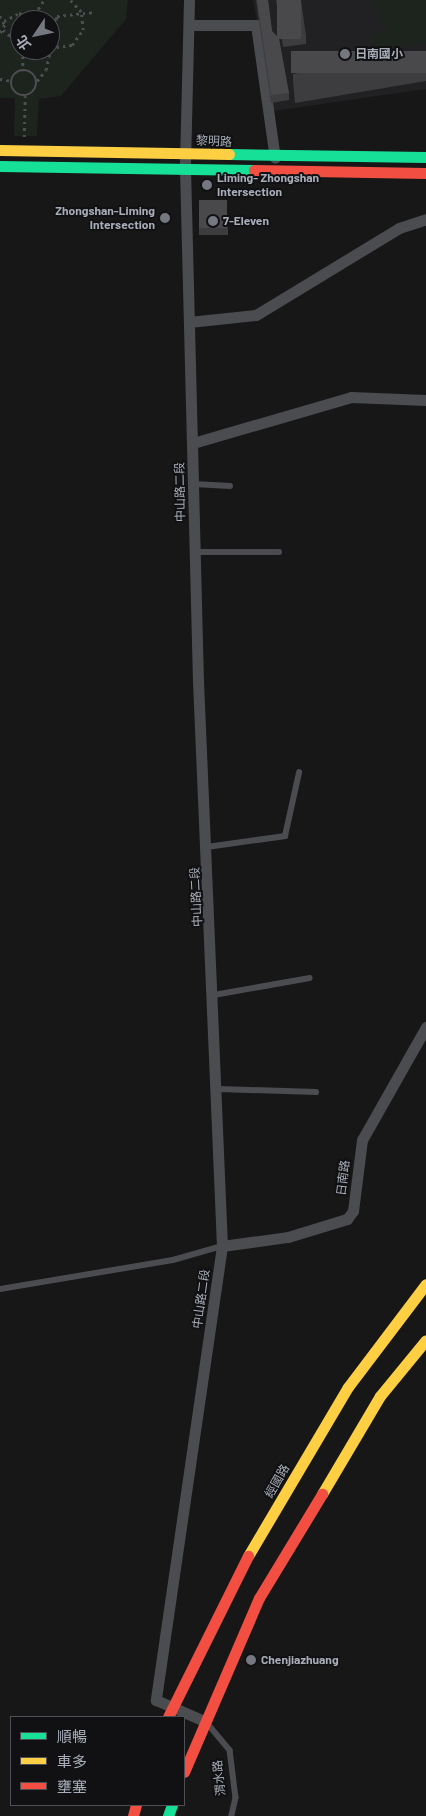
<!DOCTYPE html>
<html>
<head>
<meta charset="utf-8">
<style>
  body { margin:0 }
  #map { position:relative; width:426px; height:1816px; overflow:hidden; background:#171717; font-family:Barlow,"Noto Sans TC",sans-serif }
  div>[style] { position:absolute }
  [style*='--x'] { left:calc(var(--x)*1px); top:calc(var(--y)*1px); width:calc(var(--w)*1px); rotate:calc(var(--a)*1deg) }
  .built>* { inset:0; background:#212123 }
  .green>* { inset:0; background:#1d241e }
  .path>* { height:2.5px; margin-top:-1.25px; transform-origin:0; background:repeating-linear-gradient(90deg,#4d4e52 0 2.5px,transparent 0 6.5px) }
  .path>.ring { margin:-1.25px; padding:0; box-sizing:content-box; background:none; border:2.5px solid #4d4e52; border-radius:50% }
  .lane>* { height:5.5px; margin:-2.75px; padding:0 2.75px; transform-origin:2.75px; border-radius:2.75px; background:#4b4c50 }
  .street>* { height:11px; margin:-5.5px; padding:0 5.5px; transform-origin:5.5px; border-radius:5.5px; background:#4b4c50 }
  .fast>* { height:11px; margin:-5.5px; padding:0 5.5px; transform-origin:5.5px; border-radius:5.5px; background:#16e098 }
  .slow>* { height:11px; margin:-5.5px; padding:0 5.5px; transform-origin:5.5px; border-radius:5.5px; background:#ffcf43 }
  .jam>* { height:11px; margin:-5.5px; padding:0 5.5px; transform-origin:5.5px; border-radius:5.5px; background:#f24e42 }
  .wall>* { inset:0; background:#3d3d3f }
  .building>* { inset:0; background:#49494c; transform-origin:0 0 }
  .dots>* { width:14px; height:14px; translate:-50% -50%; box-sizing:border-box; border:2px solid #111113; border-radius:50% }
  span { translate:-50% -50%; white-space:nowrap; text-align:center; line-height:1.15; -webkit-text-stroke:4px #111113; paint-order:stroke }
  .poi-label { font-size:12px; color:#a8adb8; font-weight:700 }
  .left { translate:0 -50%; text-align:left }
  .right { translate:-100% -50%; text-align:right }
  .street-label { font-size:12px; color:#a8adb8 }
  .legend { position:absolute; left:10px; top:1716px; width:175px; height:90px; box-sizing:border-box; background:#111113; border:1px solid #4d4f55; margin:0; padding:6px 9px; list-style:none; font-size:15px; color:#a8adb8 }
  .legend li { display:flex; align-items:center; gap:10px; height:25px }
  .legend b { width:25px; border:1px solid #4d4f55 }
  .north { position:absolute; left:10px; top:10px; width:50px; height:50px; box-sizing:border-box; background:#111113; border:1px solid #4d4f55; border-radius:50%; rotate:236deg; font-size:14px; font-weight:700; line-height:20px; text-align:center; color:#a8adb8 }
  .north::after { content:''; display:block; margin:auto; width:18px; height:22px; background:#757880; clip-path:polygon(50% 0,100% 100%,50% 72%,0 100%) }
</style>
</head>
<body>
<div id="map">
  <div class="built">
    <div style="clip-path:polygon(253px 0,426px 0,426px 89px,273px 111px)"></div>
  </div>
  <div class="green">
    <div style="clip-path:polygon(evenodd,0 0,128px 0,126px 19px,61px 96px,39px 99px,37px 136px,14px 136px,15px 98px,0 98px,0 0,20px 20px,50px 20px,50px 50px,20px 50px,20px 20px)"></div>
    <div style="clip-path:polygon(370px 0,426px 0,426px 43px,372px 51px,370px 34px,387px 32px)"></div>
  </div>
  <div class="path">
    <div style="--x:0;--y:16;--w:10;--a:61"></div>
    <div style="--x:5;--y:25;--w:10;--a:119"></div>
    <div style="--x:31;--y:20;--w:24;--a:-57"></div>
    <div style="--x:4;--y:21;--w:17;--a:-28"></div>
    <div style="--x:19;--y:13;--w:13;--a:23"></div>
    <div style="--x:50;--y:24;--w:8;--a:-40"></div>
    <div style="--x:3;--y:30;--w:22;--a:39"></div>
    <div style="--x:50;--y:48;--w:22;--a:-8"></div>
    <div style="--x:72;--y:45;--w:19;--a:-54"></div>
    <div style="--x:83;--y:30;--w:18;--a:-96"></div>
    <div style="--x:81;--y:12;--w:16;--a:-133"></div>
    <div style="--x:23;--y:50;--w:21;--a:90"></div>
    <div class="ring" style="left:11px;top:70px;width:23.5px;height:23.5px"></div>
    <div style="--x:0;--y:79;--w:12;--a:9"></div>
    <div style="--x:37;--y:81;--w:14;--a:-51"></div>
    <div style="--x:46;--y:70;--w:55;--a:-78.5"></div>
    <div style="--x:57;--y:16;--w:37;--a:-6"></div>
    <div style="--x:24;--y:137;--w:41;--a:-88.6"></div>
  </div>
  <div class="lane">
    <div style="--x:194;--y:484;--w:36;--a:3"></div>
    <div style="--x:195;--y:552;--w:84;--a:0"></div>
    <div style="--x:207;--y:847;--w:79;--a:-8"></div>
    <div style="--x:285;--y:836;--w:65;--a:-77.5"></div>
    <div style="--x:214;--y:995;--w:97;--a:-10"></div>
    <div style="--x:219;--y:1089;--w:97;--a:1.8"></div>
    <div style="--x:0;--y:1289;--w:175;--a:-9.5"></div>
    <div style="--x:173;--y:1260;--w:51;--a:-15.9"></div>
    <div style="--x:208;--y:1724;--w:34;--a:50"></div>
    <div style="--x:230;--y:1750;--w:48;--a:82.9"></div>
    <div style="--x:236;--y:1798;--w:18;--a:103"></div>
  </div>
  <div class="street">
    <div style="--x:189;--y:0;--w:168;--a:91.4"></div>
    <div style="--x:185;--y:168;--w:513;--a:88.55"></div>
    <div style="--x:198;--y:681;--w:566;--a:87.57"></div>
    <div style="--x:222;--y:1246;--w:459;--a:98.3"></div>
    <div style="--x:156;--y:1700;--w:52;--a:23.6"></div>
    <div style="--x:189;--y:25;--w:67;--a:0"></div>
    <div style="--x:256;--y:25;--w:134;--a:81.9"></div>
    <div style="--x:189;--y:322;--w:67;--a:-6"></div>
    <div style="--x:256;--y:315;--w:167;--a:-31.3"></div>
    <div style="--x:399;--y:228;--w:28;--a:-18"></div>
    <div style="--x:193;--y:443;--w:165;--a:-16.2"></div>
    <div style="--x:351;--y:397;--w:75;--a:2.3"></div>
    <div style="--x:222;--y:1246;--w:67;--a:-7.8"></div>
    <div style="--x:288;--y:1237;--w:62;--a:-17"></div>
    <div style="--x:347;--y:1219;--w:10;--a:-53"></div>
    <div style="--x:353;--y:1211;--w:72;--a:-82.8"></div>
    <div style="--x:362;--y:1140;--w:130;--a:-60.5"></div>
  </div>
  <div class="fast">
    <div style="--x:229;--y:154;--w:197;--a:0.9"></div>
    <div style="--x:0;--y:166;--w:254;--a:0.9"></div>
    <div style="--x:168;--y:1816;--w:12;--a:-70"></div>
  </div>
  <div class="slow">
    <div style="--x:0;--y:150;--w:229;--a:1"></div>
    <div style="--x:322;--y:1494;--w:114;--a:-59.4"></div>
    <div style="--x:380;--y:1396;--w:72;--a:-50.6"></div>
    <div style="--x:248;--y:1556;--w:196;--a:-59.4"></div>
    <div style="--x:348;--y:1387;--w:129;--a:-52.9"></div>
  </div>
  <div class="jam">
    <div style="--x:254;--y:170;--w:172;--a:1"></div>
    <div style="--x:168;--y:1717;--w:180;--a:-63.6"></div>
    <div style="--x:184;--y:1772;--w:189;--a:-66.7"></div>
    <div style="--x:259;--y:1598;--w:122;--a:-58.8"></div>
    <div style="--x:133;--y:1816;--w:11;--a:-75"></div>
  </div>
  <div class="wall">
    <div style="clip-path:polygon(256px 0,268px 0,272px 31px,289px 93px,289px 100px,271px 103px)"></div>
    <div style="clip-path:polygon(276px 0,301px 0,306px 36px,306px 44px,283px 47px)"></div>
    <div style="clip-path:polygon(426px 51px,426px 81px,295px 103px,293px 81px,293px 74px)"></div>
    <div style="clip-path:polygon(199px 200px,228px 227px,228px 235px,199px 235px)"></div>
  </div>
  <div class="building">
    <div style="clip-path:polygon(257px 0,268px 0,272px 31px,279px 38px,289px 93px,271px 95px)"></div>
    <div style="left:277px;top:0;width:24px;height:39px"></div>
    <div style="left:426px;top:51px;width:22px;height:135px;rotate:90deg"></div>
    <div style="left:199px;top:200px;width:28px;height:28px"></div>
  </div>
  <div class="dots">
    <div style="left:345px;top:54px;background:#757880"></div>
    <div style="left:207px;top:185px;background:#757880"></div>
    <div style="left:165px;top:218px;background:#757880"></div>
    <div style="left:213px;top:221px;background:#757880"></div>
    <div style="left:251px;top:1660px;background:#757880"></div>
  </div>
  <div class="poi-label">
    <span class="left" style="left:355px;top:54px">日南國小</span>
    <span class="left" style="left:217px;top:185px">Liming- Zhongshan<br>Intersection</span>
    <span class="right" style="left:155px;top:218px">Zhongshan-Liming<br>Intersection</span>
    <span class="left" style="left:223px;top:221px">7-Eleven</span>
    <span class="left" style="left:261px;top:1660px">Chenjiazhuang</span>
  </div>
  <div class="street-label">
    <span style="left:214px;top:141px;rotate:3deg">黎明路</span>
    <span style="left:180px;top:492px;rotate:-91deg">中山路二段</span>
    <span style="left:196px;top:897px;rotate:-93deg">中山路二段</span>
    <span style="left:343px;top:1178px;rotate:-83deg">日南路</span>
    <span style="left:201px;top:1299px;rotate:-82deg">中山路二段</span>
    <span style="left:277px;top:1481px;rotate:-60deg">經國路</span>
    <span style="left:219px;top:1778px;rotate:-96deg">渭水路</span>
  </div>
  <ul class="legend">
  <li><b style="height:6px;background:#16e098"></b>順暢</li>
  <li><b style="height:6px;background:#ffcf43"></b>車多</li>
  <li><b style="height:6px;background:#f24e42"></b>壅塞</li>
  </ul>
  <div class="north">北</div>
</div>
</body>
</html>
